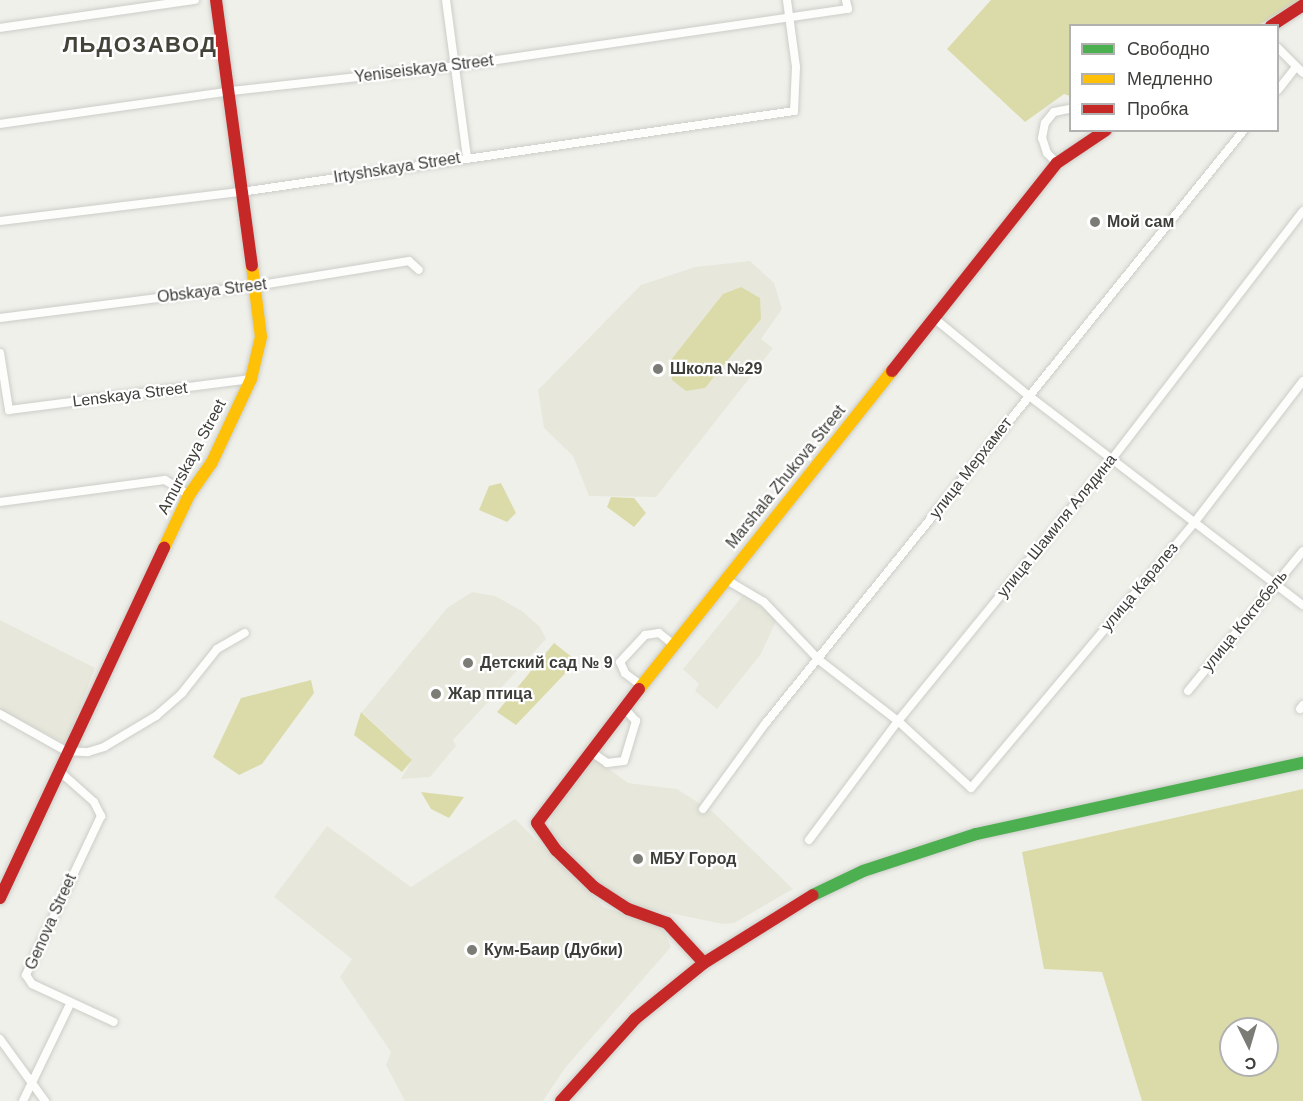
<!DOCTYPE html>
<html>
<head>
<meta charset="utf-8">
<style>
  body { margin:0 }
  #map { position:relative; width:1303px; height:1101px; overflow:hidden; background:#f0f0eb; font-family:Helvetica,sans-serif }
  div>[style] { position:absolute }
  [style*='--x'] { left:calc(var(--x)*1px); top:calc(var(--y)*1px); width:calc(var(--w)*1px); rotate:calc(var(--a)*1deg) }
  .built>* { inset:0; background:#e7e8db }
  .green>* { inset:0; background:#dbdbaa }
  .roads { filter:drop-shadow(0 0 2px #ccccc8) drop-shadow(0 0 2px #ccccc8) }
  .street>* { height:8px; margin:-4px; padding:0 4px; transform-origin:4px; border-radius:4px; background:#fdfdfc }
  .fast>* { height:12px; margin:-6px; padding:0 6px; transform-origin:6px; border-radius:6px; background:#4caf50 }
  .slow>* { height:12px; margin:-6px; padding:0 6px; transform-origin:6px; border-radius:6px; background:#ffc107 }
  .jam>* { height:12px; margin:-6px; padding:0 6px; transform-origin:6px; border-radius:6px; background:#c62828 }
  .dots>* { width:16px; height:16px; translate:-50% -50%; box-sizing:border-box; border:3px solid #fff; border-radius:50% }
  span { translate:-50% -50%; white-space:nowrap; text-align:center; line-height:1.15; -webkit-text-stroke:4.5px #fff; paint-order:stroke }
  .street-label { font-size:16px; color:#3d3d39 }
  .poi-label { font-size:16px; color:#3d3d39; font-weight:700 }
  .left { translate:0 -50%; text-align:left }
  .district-label { font-size:22px; color:#43433a; font-weight:700; letter-spacing:1.5px }
  .legend { position:absolute; left:1069px; top:24px; width:210px; height:108px; box-sizing:border-box; background:#fff; border:2px solid #b1b1b0; margin:0; padding:8px 10px; list-style:none; font-size:18px; color:#3d3d39 }
  .legend li { display:flex; align-items:center; gap:12px; height:30px }
  .legend b { width:30px; border:2px solid #b1b1b0 }
  .north { position:absolute; left:1219px; top:1017px; width:60px; height:60px; box-sizing:border-box; background:#fff; border:2px solid #b1b1b0; border-radius:50%; rotate:175deg; font-size:16px; font-weight:700; line-height:24px; text-align:center; color:#3d3d39 }
  .north::after { content:''; display:block; margin:auto; width:21px; height:27px; background:#7c7c77; clip-path:polygon(50% 0,100% 100%,50% 72%,0 100%) }
</style>
</head>
<body>
<div id="map">
  <div class="built">
    <div style="clip-path:polygon(750px 261px,774px 283px,782px 309px,761px 339px,773px 348px,656px 497px,589px 496px,573px 456px,544px 428px,538px 390px,641px 285px,695px 267px)"></div>
    <div style="clip-path:polygon(472px 592px,495px 596px,522px 611px,540px 627px,546px 639px,453px 740px,456px 746px,430px 777px,401px 779px,412px 760px,362px 712px,447px 608px)"></div>
    <div style="clip-path:polygon(744px 594px,777px 619px,761px 654px,717px 709px,695px 691px,699px 684px,683px 669px)"></div>
    <div style="clip-path:polygon(0 620px,95px 668px,66px 744px,0 709px)"></div>
    <div style="clip-path:polygon(593px 757px,628px 783px,677px 789px,713px 812px,793px 889px,734px 923px,723px 924px,626px 904px,575px 864px,550px 832px,552px 812px)"></div>
    <div style="clip-path:polygon(515px 819px,604px 907px,663px 928px,671px 947px,565px 1068px,543px 1101px,405px 1101px,386px 1065px,391px 1052px,340px 977px,352px 959px,274px 897px,327px 826px,411px 887px)"></div>
  </div>
  <div class="green">
    <div style="clip-path:polygon(991px 0,1300px 0,1259px 25px,1070px 26px,1070px 96px,1064px 94px,1025px 122px,947px 49px)"></div>
    <div style="clip-path:polygon(741px 287px,760px 298px,761px 319px,705px 388px,686px 391px,672px 380px,670px 361px,723px 294px)"></div>
    <div style="clip-path:polygon(501px 483px,516px 513px,507px 522px,479px 510px,489px 486px)"></div>
    <div style="clip-path:polygon(611px 497px,634px 498px,646px 513px,634px 527px,607px 507px)"></div>
    <div style="clip-path:polygon(554px 643px,577px 661px,516px 725px,497px 712px)"></div>
    <div style="clip-path:polygon(311px 680px,314px 693px,262px 764px,239px 775px,213px 757px,241px 698px)"></div>
    <div style="clip-path:polygon(361px 712px,412px 760px,402px 772px,354px 735px)"></div>
    <div style="clip-path:polygon(evenodd,1303px 789px,1303px 1101px,1142px 1101px,1102px 972px,1044px 969px,1022px 852px,1303px 789px,1231px 1029px,1267px 1029px,1267px 1065px,1231px 1065px,1231px 1029px)"></div>
    <div style="clip-path:polygon(421px 792px,464px 797px,449px 818px,431px 809px)"></div>
  </div>
  <div class="roads">
    <div class="street">
      <div style="--x:446;--y:0;--w:158;--a:82.4"></div>
      <div style="--x:0;--y:28;--w:197;--a:-8.2"></div>
      <div style="--x:1278;--y:48;--w:35;--a:45"></div>
      <div style="--x:1278;--y:90;--w:29;--a:-52"></div>
      <div style="--x:0;--y:124;--w:233;--a:-8.1"></div>
      <div style="--x:231;--y:91;--w:226;--a:-6.3"></div>
      <div style="--x:456;--y:66;--w:396;--a:-8.3"></div>
      <div style="--x:848;--y:9;--w:9;--a:-103"></div>
      <div style="--x:1057;--y:163;--w:14;--a:-135"></div>
      <div style="--x:1047;--y:153;--w:16;--a:-108"></div>
      <div style="--x:1042;--y:138;--w:15;--a:-79"></div>
      <div style="--x:1045;--y:123;--w:14;--a:-51"></div>
      <div style="--x:1054;--y:112;--w:16;--a:-11"></div>
      <div style="--x:0;--y:221;--w:243;--a:-6.9"></div>
      <div style="--x:241;--y:192;--w:559;--a:-8.33"></div>
      <div style="--x:794;--y:111;--w:44;--a:-87.4"></div>
      <div style="--x:796;--y:67;--w:68;--a:-97.7"></div>
      <div style="--x:0;--y:318;--w:257;--a:-7.2"></div>
      <div style="--x:255;--y:286;--w:156;--a:-9.2"></div>
      <div style="--x:409;--y:261;--w:13;--a:42"></div>
      <div style="--x:935;--y:319;--w:120;--a:39.3"></div>
      <div style="--x:1028;--y:395;--w:346;--a:37.4"></div>
      <div style="--x:0;--y:353;--w:58;--a:81"></div>
      <div style="--x:9;--y:410;--w:244;--a:-7.3"></div>
      <div style="--x:0;--y:502;--w:166;--a:-7.6"></div>
      <div style="--x:165;--y:480;--w:28;--a:32"></div>
      <div style="--x:725;--y:579;--w:45;--a:30.5"></div>
      <div style="--x:764;--y:602;--w:80;--a:46.5"></div>
      <div style="--x:819;--y:660;--w:100;--a:37.7"></div>
      <div style="--x:898;--y:721;--w:99;--a:42.5"></div>
      <div style="--x:971;--y:788;--w:346;--a:-49.9"></div>
      <div style="--x:1194;--y:523;--w:179;--a:-52.5"></div>
      <div style="--x:642;--y:686;--w:21;--a:-143"></div>
      <div style="--x:625;--y:673;--w:12;--a:-114"></div>
      <div style="--x:620;--y:662;--w:37;--a:-47"></div>
      <div style="--x:645;--y:635;--w:14;--a:-8"></div>
      <div style="--x:659;--y:633;--w:19;--a:39"></div>
      <div style="--x:1188;--y:691;--w:181;--a:-50.6"></div>
      <div style="--x:1300;--y:709;--w:5;--a:-53"></div>
      <div style="--x:0;--y:714;--w:76;--a:29.3"></div>
      <div style="--x:66;--y:751;--w:22;--a:3"></div>
      <div style="--x:88;--y:752;--w:17;--a:-17"></div>
      <div style="--x:104;--y:747;--w:61;--a:-30.8"></div>
      <div style="--x:156;--y:716;--w:35;--a:-41"></div>
      <div style="--x:182;--y:693;--w:56;--a:-51.5"></div>
      <div style="--x:217;--y:649;--w:32;--a:-30"></div>
      <div style="--x:590;--y:751;--w:21;--a:35"></div>
      <div style="--x:607;--y:763;--w:17;--a:-7"></div>
      <div style="--x:624;--y:761;--w:42;--a:-73.3"></div>
      <div style="--x:636;--y:721;--w:18;--a:-133"></div>
      <div style="--x:58;--y:770;--w:48;--a:41.6"></div>
      <div style="--x:94;--y:802;--w:16;--a:63"></div>
      <div style="--x:101;--y:816;--w:176;--a:115.3"></div>
      <div style="--x:26;--y:975;--w:11;--a:56"></div>
      <div style="--x:32;--y:984;--w:90;--a:24.9"></div>
      <div style="--x:703;--y:809;--w:105;--a:-53.9"></div>
      <div style="--x:765;--y:724;--w:763;--a:-51.12"></div>
      <div style="--x:809;--y:840;--w:149;--a:-53.2"></div>
      <div style="--x:898;--y:721;--w:338;--a:-50.8"></div>
      <div style="--x:1112;--y:459;--w:313;--a:-52.4"></div>
      <div style="--x:0;--y:1039;--w:77;--a:54"></div>
      <div style="--x:23;--y:1101;--w:108;--a:-64.1"></div>
    </div>
    <div class="fast">
      <div style="--x:813;--y:895;--w:55;--a:-25.6"></div>
      <div style="--x:863;--y:871;--w:119;--a:-18.1"></div>
      <div style="--x:976;--y:834;--w:335;--a:-12.3"></div>
    </div>
    <div class="slow">
      <div style="--x:164;--y:548;--w:59;--a:-64.7"></div>
      <div style="--x:189;--y:495;--w:40;--a:-55.1"></div>
      <div style="--x:212;--y:462;--w:92;--a:-64.8"></div>
      <div style="--x:251;--y:379;--w:43;--a:-76.6"></div>
      <div style="--x:261;--y:337;--w:72;--a:-97.2"></div>
      <div style="--x:639;--y:689;--w:406;--a:-51.5"></div>
    </div>
    <div class="jam">
      <div style="--x:216;--y:0;--w:268;--a:82.3"></div>
      <div style="--x:1271;--y:26;--w:38;--a:-33"></div>
      <div style="--x:892;--y:371;--w:265;--a:-51.6"></div>
      <div style="--x:1057;--y:163;--w:59;--a:-34"></div>
      <div style="--x:639;--y:689;--w:168;--a:127.3"></div>
      <div style="--x:537;--y:823;--w:33;--a:55"></div>
      <div style="--x:556;--y:850;--w:53;--a:44.2"></div>
      <div style="--x:594;--y:887;--w:40;--a:32.9"></div>
      <div style="--x:628;--y:909;--w:41;--a:19.7"></div>
      <div style="--x:667;--y:923;--w:54;--a:47.2"></div>
      <div style="--x:0;--y:898;--w:387;--a:-64.9"></div>
      <div style="--x:561;--y:1101;--w:110;--a:-47.9"></div>
      <div style="--x:635;--y:1019;--w:89;--a:-39.1"></div>
      <div style="--x:704;--y:963;--w:128;--a:-32"></div>
    </div>
  </div>
  <div class="dots">
    <div style="left:1095px;top:222px;background:#7c7c77"></div>
    <div style="left:658px;top:369px;background:#7c7c77"></div>
    <div style="left:468px;top:663px;background:#7c7c77"></div>
    <div style="left:436px;top:694px;background:#7c7c77"></div>
    <div style="left:638px;top:859px;background:#7c7c77"></div>
    <div style="left:472px;top:950px;background:#7c7c77"></div>
  </div>
  <div class="street-label">
    <span style="left:424px;top:69px;rotate:-7deg">Yeniseiskaya Street</span>
    <span style="left:397px;top:168px;rotate:-9deg">Irtyshskaya Street</span>
    <span style="left:212px;top:291px;rotate:-7deg">Obskaya Street</span>
    <span style="left:130px;top:395px;rotate:-7deg">Lenskaya Street</span>
    <span style="left:192px;top:457px;rotate:-62deg">Amurskaya Street</span>
    <span style="left:971px;top:468px;rotate:-52deg">улица Мерхамет</span>
    <span style="left:786px;top:477px;rotate:-51deg">Marshala Zhukova Street</span>
    <span style="left:1057px;top:526px;rotate:-51deg">улица Шамиля Алядина</span>
    <span style="left:1140px;top:587px;rotate:-50deg">улица Каралез</span>
    <span style="left:1245px;top:621px;rotate:-51deg">улица Коктебель</span>
    <span style="left:51px;top:922px;rotate:-66deg">Genova Street</span>
  </div>
  <div class="poi-label">
    <span class="left" style="left:1107px;top:222px">Мой сам</span>
    <span class="left" style="left:670px;top:369px">Школа №29</span>
    <span class="left" style="left:480px;top:663px">Детский сад № 9</span>
    <span class="left" style="left:448px;top:694px">Жар птица</span>
    <span class="left" style="left:650px;top:859px">МБУ Город</span>
    <span class="left" style="left:484px;top:950px">Кум-Баир (Дубки)</span>
  </div>
  <div class="district-label">
    <span style="left:140px;top:45px">ЛЬДОЗАВОД</span>
  </div>
  <ul class="legend">
  <li><b style="height:8px;background:#4caf50"></b>Свободно</li>
  <li><b style="height:8px;background:#ffc107"></b>Медленно</li>
  <li><b style="height:8px;background:#c62828"></b>Пробка</li>
  </ul>
  <div class="north">С</div>
</div>
</body>
</html>
